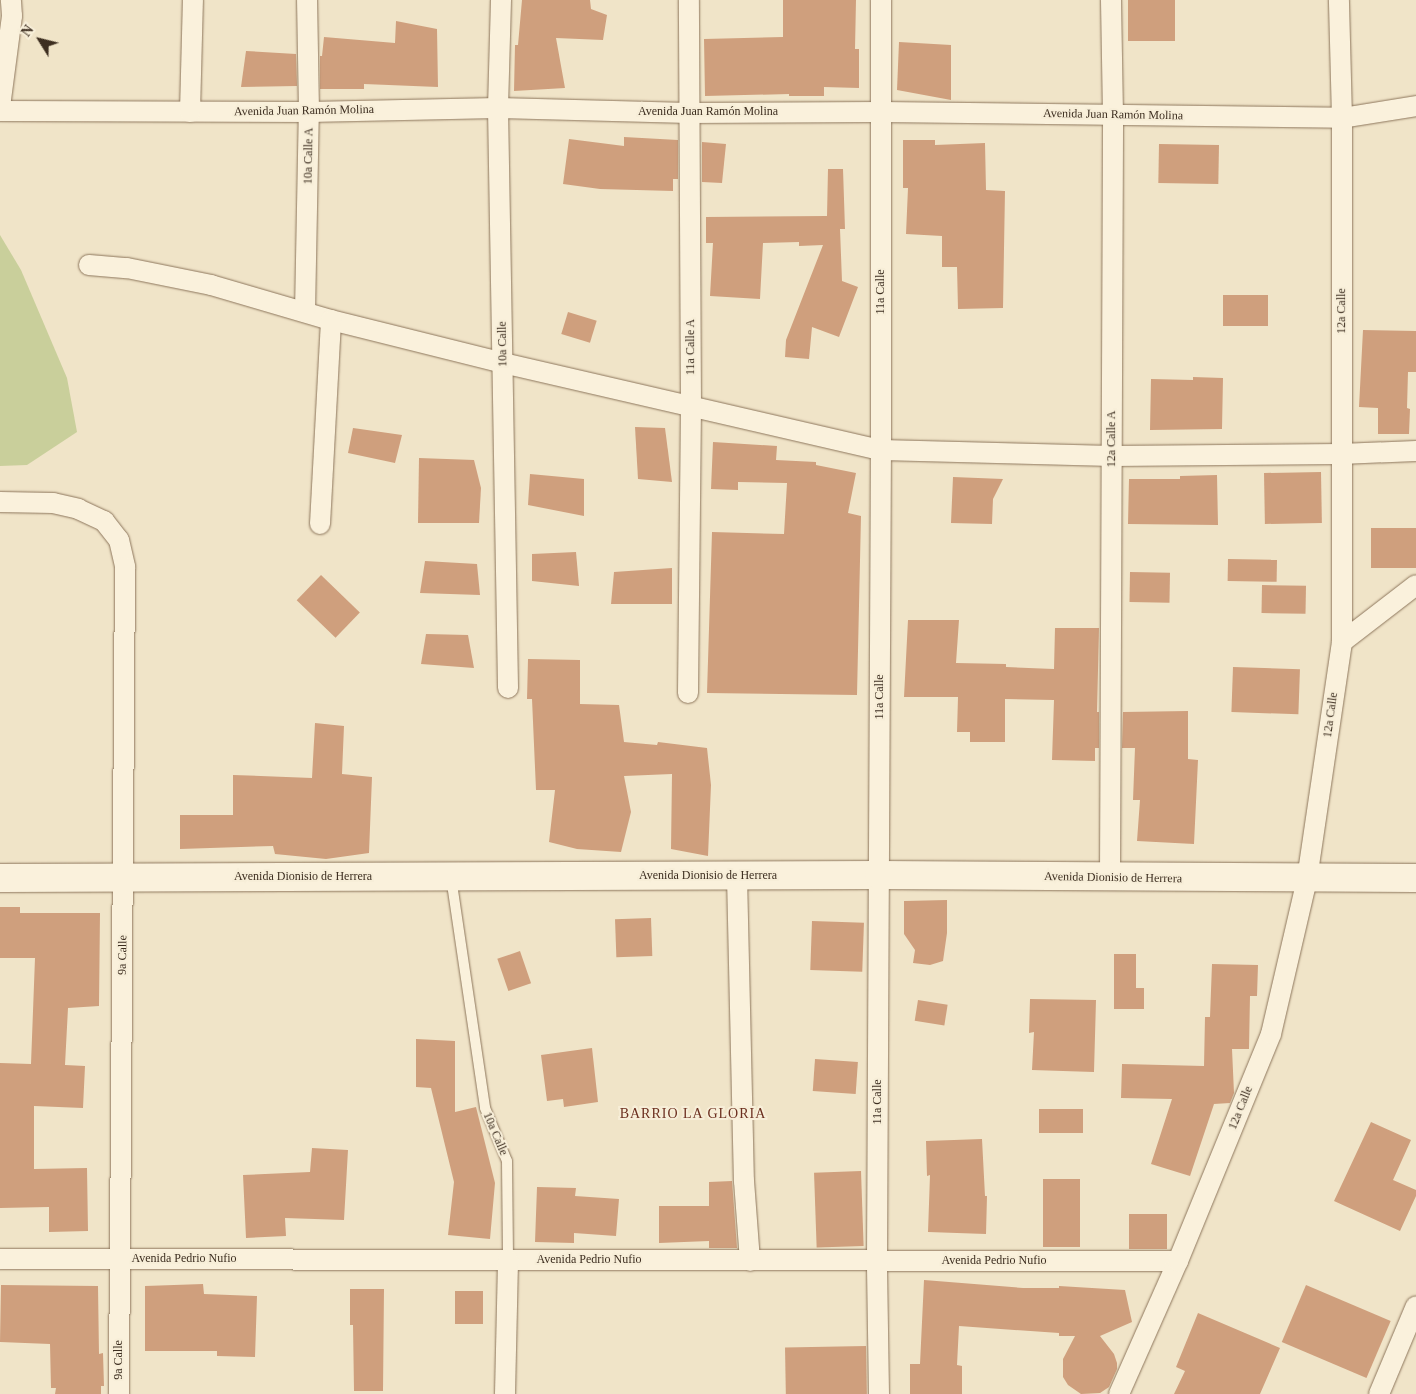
<!DOCTYPE html>
<html>
<head>
<meta charset="utf-8">
<style>
  body { margin:0 }
  #map { position:relative; width:1416px; height:1394px; overflow:hidden; background:#f0e4c8; font-family:Georgia,serif }
  div>[style] { position:absolute }
  [style*='--x'] { left:calc(var(--x)*1px); top:calc(var(--y)*1px); width:calc(var(--w)*1px); rotate:calc(var(--a)*1deg) }
  .green>* { inset:0; background:#c9cf9b }
  .building>* { inset:0; background:#cf9f7d; transform-origin:0 0 }
  .roads { filter:drop-shadow(0 0 1px #8d765c) drop-shadow(0 0 1px #8d765c) }
  .lane>* { height:10px; margin:-5px; padding:0 5px; transform-origin:5px; border-radius:5px; background:#faf1dc }
  .street>* { height:20px; margin:-10px; padding:0 10px; transform-origin:10px; border-radius:10px; background:#faf1dc }
  .secondary>* { height:28px; margin:-14px; padding:0 14px; transform-origin:14px; border-radius:14px; background:#faf1dc }
  span { translate:-50% -50%; white-space:nowrap; text-align:center; line-height:1.15; -webkit-text-stroke:4px #f7eed8; paint-order:stroke }
  .street-label { font-size:12px; color:#3d2e20 }
  .neighbourhood-label { font-size:14px; color:#6b2e1e; letter-spacing:1px }
  .north { position:absolute; left:15px; top:15px; width:50px; height:50px; -webkit-text-stroke:4px #f7eed8; paint-order:stroke; rotate:306deg; font-size:14px; font-weight:700; line-height:20px; text-align:center; color:#3d2e20 }
  .north::after { content:''; display:block; margin:auto; width:18px; height:22px; background:#3d2e20; clip-path:polygon(50% 0,100% 100%,50% 72%,0 100%) }
</style>
</head>
<body>
<div id="map">
  <div class="green">
    <div style="clip-path:polygon(0 235px,21px 270px,67px 378px,77px 432px,27px 465px,0 466px)"></div>
  </div>
  <div class="building">
    <div style="clip-path:polygon(522px 0,590px 0,591px 9px,607px 15px,603px 40px,556px 38px,565px 88px,514px 91px,515px 45px,518px 45px)"></div>
    <div style="clip-path:polygon(783px 0,856px 0,855px 49px,859px 49px,859px 88px,824px 87px,824px 96px,789px 96px,789px 94px,705px 96px,704px 39px,783px 37px)"></div>
    <div style="left:1128px;top:0;width:47px;height:41px"></div>
    <div style="clip-path:polygon(396px 21px,437px 29px,438px 87px,364px 84px,364px 89px,320px 89px,320px 56px,322px 56px,324px 37px,395px 43px)"></div>
    <div style="clip-path:polygon(899px 42px,951px 45px,951px 100px,897px 90px)"></div>
    <div style="clip-path:polygon(246px 51px,296px 54px,297px 86px,241px 87px)"></div>
    <div style="clip-path:polygon(624px 137px,678px 140px,678px 179px,673px 179px,673px 191px,600px 189px,563px 184px,569px 139px,624px 146px)"></div>
    <div style="clip-path:polygon(903px 140px,935px 140px,935px 145px,985px 143px,986px 190px,1005px 191px,1003px 308px,958px 309px,957px 267px,942px 267px,942px 236px,906px 234px,908px 188px,903px 188px)"></div>
    <div style="clip-path:polygon(702px 142px,726px 144px,722px 183px,702px 182px)"></div>
    <div style="left:1159px;top:144px;width:60px;height:39px;rotate:1deg"></div>
    <div style="clip-path:polygon(828px 169px,843px 169px,845px 229px,840px 229px,842px 281px,858px 287px,839px 337px,812px 327px,809px 359px,785px 357px,786px 340px,823px 245px,799px 246px,799px 242px,763px 243px,760px 299px,710px 296px,713px 243px,706px 243px,706px 217px,827px 216px)"></div>
    <div style="left:1223px;top:295px;width:45px;height:31px"></div>
    <div style="left:568px;top:312px;width:30px;height:23px;rotate:17deg"></div>
    <div style="clip-path:polygon(1363px 330px,1416px 331px,1416px 372px,1408px 372px,1407px 408px,1410px 409px,1409px 434px,1378px 434px,1378px 408px,1359px 407px)"></div>
    <div style="clip-path:polygon(1193px 377px,1223px 378px,1222px 429px,1150px 430px,1151px 379px,1193px 380px)"></div>
    <div style="clip-path:polygon(635px 427px,665px 428px,672px 482px,638px 479px)"></div>
    <div style="clip-path:polygon(353px 428px,402px 435px,395px 463px,348px 453px)"></div>
    <div style="clip-path:polygon(713px 442px,777px 446px,776px 460px,816px 462px,816px 465px,856px 473px,848px 513px,861px 516px,857px 695px,707px 693px,712px 532px,784px 534px,787px 483px,738px 482px,738px 490px,711px 489px)"></div>
    <div style="clip-path:polygon(419px 458px,474px 460px,481px 488px,479px 523px,418px 523px)"></div>
    <div style="left:1321px;top:472px;width:51px;height:57px;rotate:89deg"></div>
    <div style="clip-path:polygon(530px 474px,584px 479px,584px 516px,528px 505px)"></div>
    <div style="clip-path:polygon(1217px 475px,1218px 525px,1128px 524px,1129px 479px,1180px 479px,1180px 476px)"></div>
    <div style="clip-path:polygon(953px 477px,1003px 479px,993px 499px,992px 524px,951px 523px)"></div>
    <div style="left:1416px;top:528px;width:40px;height:45px;rotate:90deg"></div>
    <div style="clip-path:polygon(576px 552px,579px 586px,532px 581px,532px 554px)"></div>
    <div style="left:1228px;top:559px;width:49px;height:22px;rotate:1deg"></div>
    <div style="clip-path:polygon(425px 561px,477px 564px,480px 595px,420px 593px)"></div>
    <div style="clip-path:polygon(672px 568px,672px 604px,611px 604px,614px 572px)"></div>
    <div style="left:1130px;top:572px;width:40px;height:30px;rotate:1deg"></div>
    <div style="left:321px;top:575px;width:54px;height:35px;rotate:44deg"></div>
    <div style="left:1262px;top:585px;width:44px;height:28px;rotate:1deg"></div>
    <div style="clip-path:polygon(908px 620px,959px 620px,956px 663px,1006px 664px,1006px 667px,1054px 669px,1055px 628px,1099px 628px,1097px 712px,1099px 712px,1099px 748px,1095px 748px,1095px 761px,1052px 760px,1054px 700px,1005px 699px,1005px 742px,970px 742px,970px 732px,957px 732px,958px 697px,904px 697px)"></div>
    <div style="clip-path:polygon(426px 634px,468px 635px,474px 668px,421px 664px)"></div>
    <div style="clip-path:polygon(528px 659px,580px 660px,580px 704px,619px 705px,624px 742px,657px 745px,658px 742px,707px 748px,711px 785px,708px 856px,671px 849px,672px 774px,624px 776px,631px 812px,621px 852px,577px 849px,549px 842px,555px 790px,536px 790px,532px 699px,527px 699px)"></div>
    <div style="left:1233px;top:667px;width:67px;height:45px;rotate:2deg"></div>
    <div style="clip-path:polygon(1188px 711px,1188px 759px,1198px 760px,1194px 844px,1137px 841px,1140px 800px,1133px 800px,1135px 748px,1122px 748px,1123px 712px)"></div>
    <div style="clip-path:polygon(315px 723px,344px 726px,342px 774px,372px 777px,369px 853px,326px 859px,275px 854px,273px 846px,180px 849px,180px 815px,233px 815px,233px 775px,312px 778px)"></div>
    <div style="clip-path:polygon(947px 900px,947px 933px,943px 961px,930px 965px,913px 963px,915px 950px,904px 934px,904px 901px)"></div>
    <div style="clip-path:polygon(0 907px,20px 907px,20px 913px,100px 913px,99px 1006px,68px 1008px,65px 1065px,85px 1066px,83px 1108px,34px 1106px,34px 1169px,87px 1168px,88px 1231px,49px 1232px,49px 1207px,0 1208px,0 1063px,31px 1064px,35px 958px,0 958px)"></div>
    <div style="left:651px;top:918px;width:38px;height:36px;rotate:88deg"></div>
    <div style="left:812px;top:921px;width:52px;height:49px;rotate:2deg"></div>
    <div style="left:520px;top:951px;width:34px;height:24px;rotate:71deg"></div>
    <div style="clip-path:polygon(1114px 954px,1136px 954px,1136px 988px,1144px 988px,1144px 1009px,1114px 1009px)"></div>
    <div style="clip-path:polygon(1212px 964px,1258px 965px,1257px 996px,1250px 996px,1249px 1049px,1232px 1049px,1234px 1093px,1230px 1103px,1214px 1104px,1190px 1176px,1151px 1164px,1172px 1099px,1121px 1098px,1122px 1064px,1204px 1066px,1205px 1017px,1210px 1017px)"></div>
    <div style="clip-path:polygon(1030px 999px,1096px 1000px,1094px 1072px,1032px 1070px,1034px 1032px,1029px 1033px)"></div>
    <div style="left:918px;top:1000px;width:30px;height:21px;rotate:9deg"></div>
    <div style="clip-path:polygon(416px 1039px,455px 1041px,455px 1112px,476px 1107px,495px 1183px,490px 1239px,448px 1235px,454px 1182px,431px 1088px,416px 1087px)"></div>
    <div style="clip-path:polygon(592px 1048px,598px 1102px,564px 1107px,563px 1099px,547px 1101px,541px 1055px)"></div>
    <div style="left:815px;top:1059px;width:43px;height:32px;rotate:4deg"></div>
    <div style="left:1039px;top:1109px;width:44px;height:24px"></div>
    <div style="clip-path:polygon(1371px 1122px,1411px 1140px,1393px 1180px,1416px 1190px,1416px 1196px,1400px 1231px,1334px 1201px)"></div>
    <div style="clip-path:polygon(982px 1139px,985px 1196px,987px 1196px,986px 1234px,928px 1232px,930px 1175px,927px 1176px,926px 1141px)"></div>
    <div style="clip-path:polygon(312px 1148px,348px 1150px,344px 1220px,285px 1218px,286px 1236px,246px 1238px,243px 1175px,310px 1172px)"></div>
    <div style="left:861px;top:1171px;width:75px;height:47px;rotate:88deg"></div>
    <div style="left:1043px;top:1179px;width:37px;height:68px"></div>
    <div style="clip-path:polygon(732px 1181px,737px 1248px,709px 1248px,709px 1241px,659px 1243px,659px 1206px,709px 1206px,709px 1182px)"></div>
    <div style="clip-path:polygon(537px 1187px,576px 1188px,575px 1196px,619px 1199px,616px 1236px,574px 1233px,574px 1243px,535px 1242px)"></div>
    <div style="left:1129px;top:1214px;width:38px;height:35px"></div>
    <div style="clip-path:polygon(924px 1280px,1023px 1288px,1059px 1288px,1059px 1286px,1125px 1290px,1132px 1322px,1100px 1336px,1114px 1354px,1117px 1363px,1117px 1369px,1109px 1387px,1100px 1393px,1081px 1394px,1068px 1385px,1063px 1377px,1063px 1359px,1075px 1336px,1059px 1336px,1059px 1333px,959px 1326px,957px 1365px,962px 1366px,962px 1394px,910px 1394px,910px 1364px,920px 1364px)"></div>
    <div style="clip-path:polygon(203px 1284px,204px 1294px,257px 1296px,255px 1357px,217px 1356px,217px 1351px,145px 1351px,145px 1286px)"></div>
    <div style="clip-path:polygon(1px 1285px,98px 1286px,99px 1354px,103px 1353px,104px 1386px,101px 1386px,101px 1394px,55px 1394px,56px 1388px,51px 1388px,50px 1344px,0 1342px)"></div>
    <div style="left:1306px;top:1285px;width:92px;height:62px;rotate:23deg"></div>
    <div style="clip-path:polygon(350px 1289px,384px 1289px,383px 1391px,354px 1391px,353px 1325px,350px 1325px)"></div>
    <div style="left:455px;top:1291px;width:28px;height:33px"></div>
    <div style="clip-path:polygon(1198px 1313px,1280px 1348px,1260px 1394px,1174px 1394px,1185px 1371px,1176px 1367px)"></div>
    <div style="left:866px;top:1346px;width:48px;height:81px;rotate:89deg"></div>
  </div>
  <div class="roads">
    <div class="lane">
      <div style="--x:451;--y:877;--w:233;--a:81.6"></div>
      <div style="--x:485;--y:1108;--w:57;--a:67.5"></div>
      <div style="--x:507;--y:1161;--w:99;--a:89.4"></div>
    </div>
    <div class="street">
      <div style="--x:501;--y:0;--w:108;--a:91.6"></div>
      <div style="--x:498;--y:108;--w:580;--a:89.01"></div>
      <div style="--x:0;--y:107;--w:92;--a:-82.5"></div>
      <div style="--x:12;--y:16;--w:16;--a:-94"></div>
      <div style="--x:0;--y:111;--w:309;--a:0.2"></div>
      <div style="--x:309;--y:112;--w:189;--a:-1.2"></div>
      <div style="--x:498;--y:108;--w:191;--a:1.5"></div>
      <div style="--x:689;--y:113;--w:192;--a:-0.3"></div>
      <div style="--x:881;--y:112;--w:461;--a:0.7"></div>
      <div style="--x:1342;--y:118;--w:75;--a:-9.2"></div>
      <div style="--x:190;--y:112;--w:112;--a:-88.5"></div>
      <div style="--x:89;--y:265;--w:38;--a:5"></div>
      <div style="--x:127;--y:268;--w:86;--a:11.4"></div>
      <div style="--x:211;--y:285;--w:125;--a:16.3"></div>
      <div style="--x:331;--y:320;--w:177;--a:14"></div>
      <div style="--x:503;--y:363;--w:388;--a:13"></div>
      <div style="--x:881;--y:450;--w:231;--a:1.5"></div>
      <div style="--x:1112;--y:456;--w:229;--a:-0.5"></div>
      <div style="--x:1341;--y:454;--w:75;--a:-2.3"></div>
      <div style="--x:305;--y:312;--w:200;--a:-88.9"></div>
      <div style="--x:309;--y:112;--w:112;--a:-91"></div>
      <div style="--x:0;--y:502;--w:53;--a:1.1"></div>
      <div style="--x:53;--y:503;--w:26;--a:13"></div>
      <div style="--x:78;--y:509;--w:29;--a:25"></div>
      <div style="--x:104;--y:521;--w:24;--a:52"></div>
      <div style="--x:119;--y:540;--w:28;--a:77"></div>
      <div style="--x:125;--y:567;--w:827;--a:90.42"></div>
      <div style="--x:320;--y:524;--w:204;--a:-86.9"></div>
      <div style="--x:1342;--y:642;--w:93;--a:-37.6"></div>
      <div style="--x:688;--y:693;--w:288;--a:-89.4"></div>
      <div style="--x:691;--y:405;--w:405;--a:-90.3"></div>
      <div style="--x:737;--y:876;--w:305;--a:88.7"></div>
      <div style="--x:744;--y:1181;--w:80;--a:85.7"></div>
      <div style="--x:1110;--y:878;--w:763;--a:-89.77"></div>
      <div style="--x:1113;--y:115;--w:115;--a:-91"></div>
      <div style="--x:0;--y:1259;--w:1178;--a:0.1"></div>
      <div style="--x:505;--y:1394;--w:134;--a:-88.7"></div>
      <div style="--x:879;--y:1394;--w:133;--a:-90.9"></div>
      <div style="--x:877;--y:1261;--w:811;--a:-89.72"></div>
      <div style="--x:881;--y:450;--w:450;--a:-90"></div>
      <div style="--x:1119;--y:1394;--w:145;--a:-66.1"></div>
      <div style="--x:1178;--y:1261;--w:245;--a:-67.7"></div>
      <div style="--x:1271;--y:1034;--w:159;--a:-76.9"></div>
      <div style="--x:1307;--y:879;--w:240;--a:-81.6"></div>
      <div style="--x:1342;--y:642;--w:524;--a:-90"></div>
      <div style="--x:1342;--y:118;--w:118;--a:-91.5"></div>
      <div style="--x:1379;--y:1394;--w:95;--a:-67.2"></div>
    </div>
    <div class="secondary">
      <div style="--x:0;--y:878;--w:879;--a:-0.2"></div>
      <div style="--x:879;--y:875;--w:537;--a:0.32"></div>
    </div>
  </div>
  <div class="street-label">
    <span style="left:304px;top:111px;rotate:-1deg">Avenida Juan Ramón Molina</span>
    <span style="left:708px;top:112px">Avenida Juan Ramón Molina</span>
    <span style="left:1113px;top:115px;rotate:1deg">Avenida Juan Ramón Molina</span>
    <span style="left:309px;top:156px;rotate:-89deg">10a Calle A</span>
    <span style="left:881px;top:292px;rotate:-90deg">11a Calle</span>
    <span style="left:1342px;top:311px;rotate:-90deg">12a Calle</span>
    <span style="left:503px;top:344px;rotate:-91deg">10a Calle</span>
    <span style="left:691px;top:347px;rotate:-90deg">11a Calle A</span>
    <span style="left:1112px;top:439px;rotate:-90deg">12a Calle A</span>
    <span style="left:880px;top:697px;rotate:-90deg">11a Calle</span>
    <span style="left:1331px;top:715px;rotate:-82deg">12a Calle</span>
    <span style="left:708px;top:876px">Avenida Dionisio de Herrera</span>
    <span style="left:303px;top:877px">Avenida Dionisio de Herrera</span>
    <span style="left:1113px;top:878px;rotate:1deg">Avenida Dionisio de Herrera</span>
    <span style="left:123px;top:955px;rotate:-89deg">9a Calle</span>
    <span style="left:878px;top:1102px;rotate:-90deg">11a Calle</span>
    <span style="left:1241px;top:1108px;rotate:-68deg">12a Calle</span>
    <span style="left:495px;top:1134px;rotate:67deg">10a Calle</span>
    <span style="left:184px;top:1259px">Avenida Pedrio Nufio</span>
    <span style="left:589px;top:1260px">Avenida Pedrio Nufio</span>
    <span style="left:994px;top:1261px">Avenida Pedrio Nufio</span>
    <span style="left:119px;top:1360px;rotate:-90deg">9a Calle</span>
  </div>
  <div class="neighbourhood-label">
    <span style="left:693px;top:1114px">BARRIO LA GLORIA</span>
  </div>
  <div class="north">N</div>
</div>
</body>
</html>
